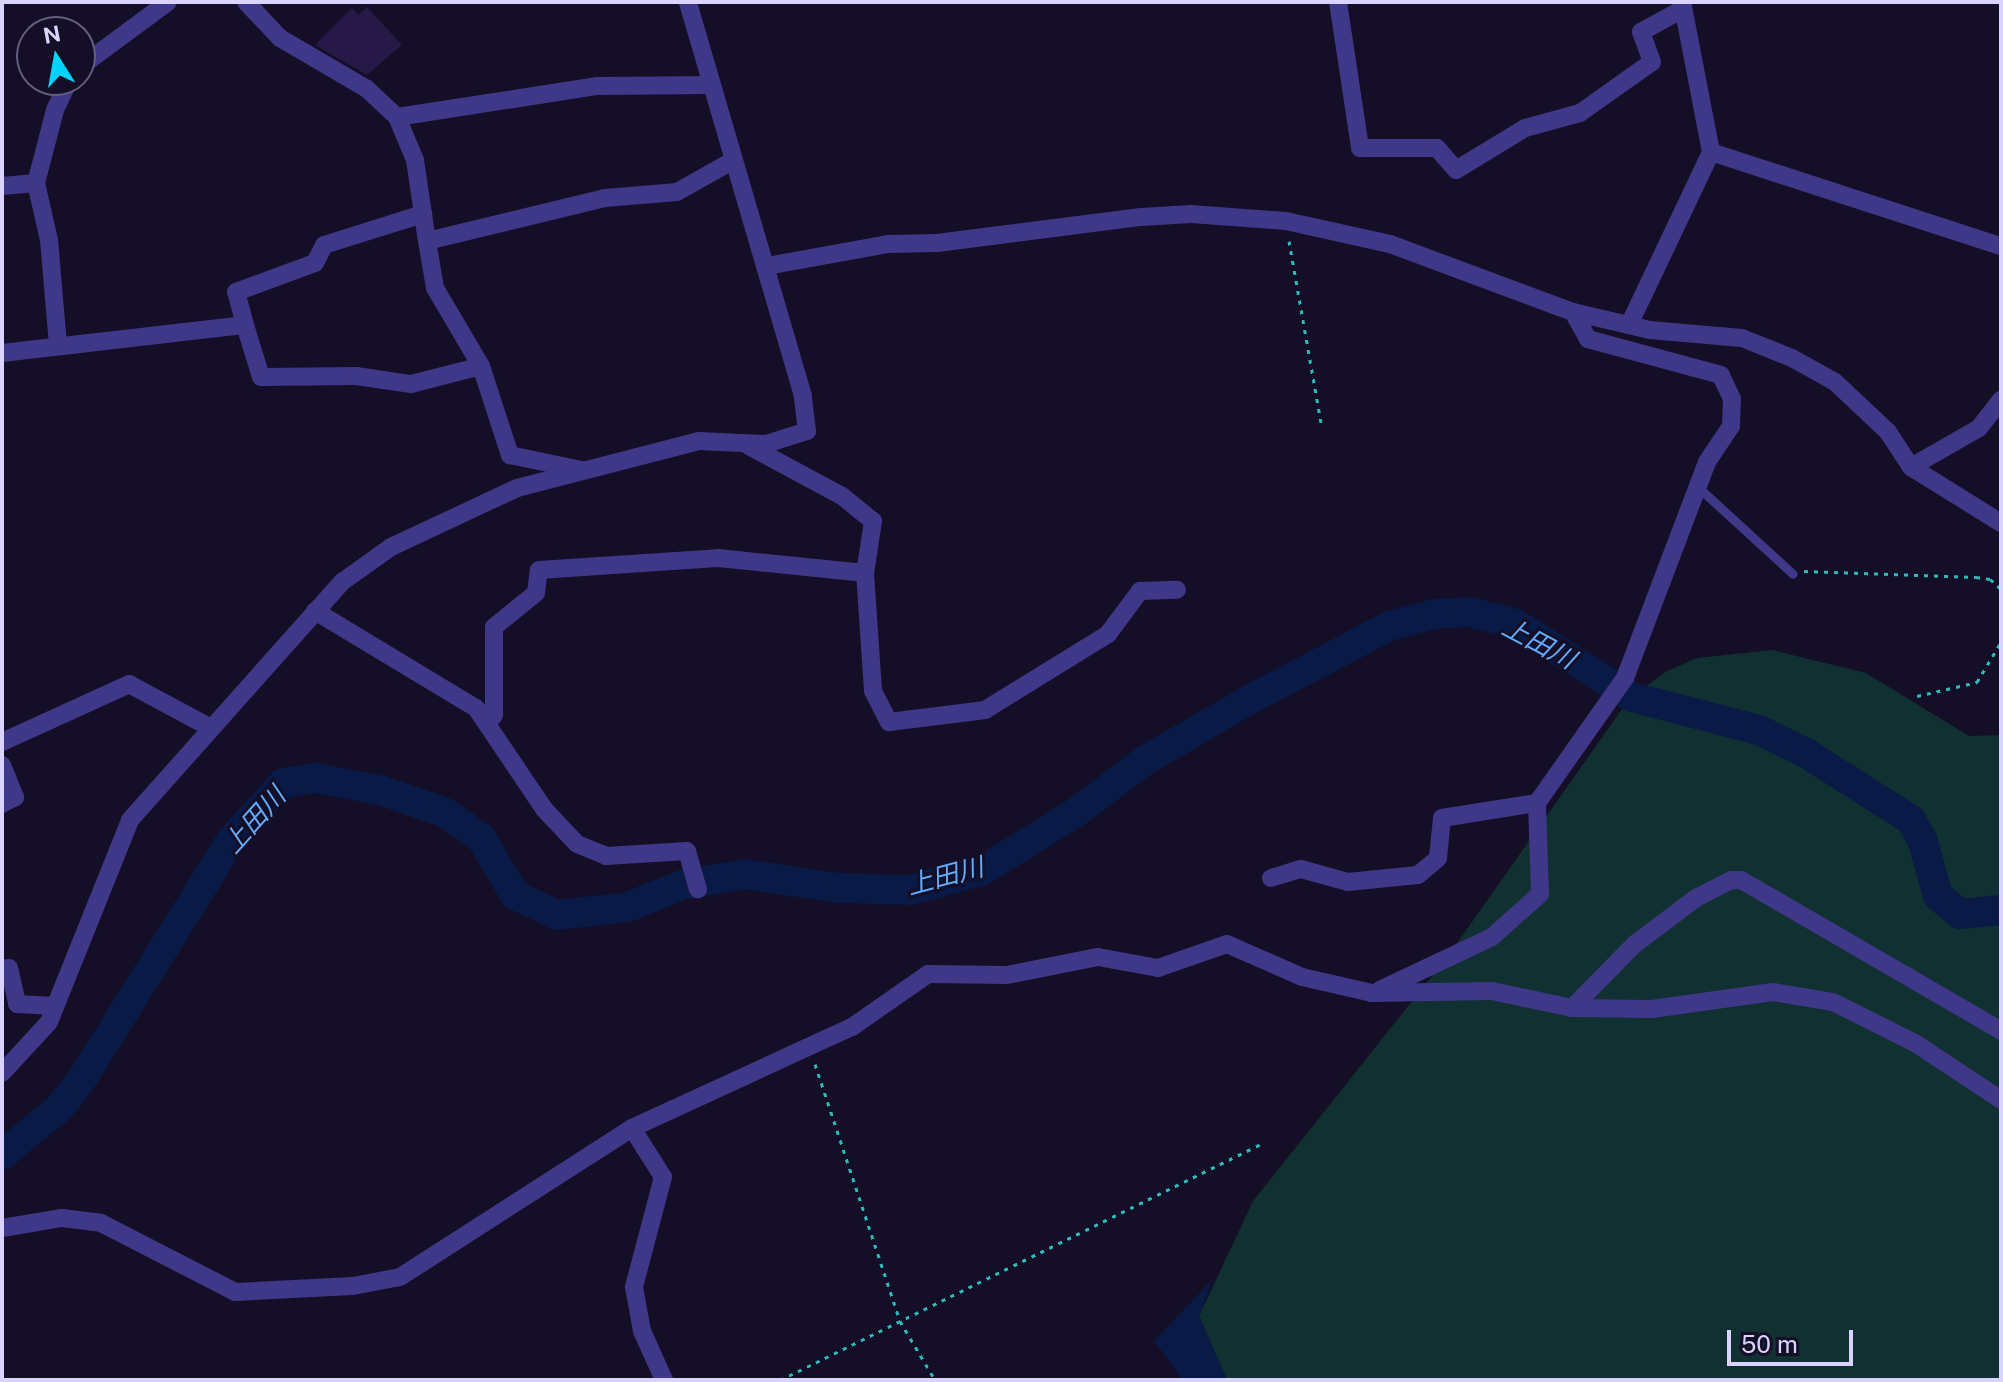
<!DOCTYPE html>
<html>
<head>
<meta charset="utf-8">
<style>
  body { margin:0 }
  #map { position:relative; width:2003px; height:1382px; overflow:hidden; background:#140e26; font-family:"Public Sans","Noto Sans JP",sans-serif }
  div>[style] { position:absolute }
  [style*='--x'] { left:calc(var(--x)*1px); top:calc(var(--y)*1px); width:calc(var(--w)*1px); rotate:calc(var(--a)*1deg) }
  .green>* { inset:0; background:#113031 }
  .water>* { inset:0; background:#081a45 }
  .river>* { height:30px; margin:-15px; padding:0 15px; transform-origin:15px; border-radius:15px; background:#081a45 }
  .building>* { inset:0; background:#261948 }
  .path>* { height:3px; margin-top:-1.5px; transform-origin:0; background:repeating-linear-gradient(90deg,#2abcbc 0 4px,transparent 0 10px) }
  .service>* { height:9px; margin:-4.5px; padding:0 4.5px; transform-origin:4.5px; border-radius:4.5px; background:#3f3787 }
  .minor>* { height:18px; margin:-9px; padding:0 9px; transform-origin:9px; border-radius:9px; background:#3f3787 }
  span { translate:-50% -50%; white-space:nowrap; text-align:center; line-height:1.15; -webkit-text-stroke:6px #140e26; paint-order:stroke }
  .water-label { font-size:26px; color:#61abff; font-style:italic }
  .frame { position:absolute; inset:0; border:4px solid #dbd3ff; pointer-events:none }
  .north { position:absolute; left:16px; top:16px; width:80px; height:80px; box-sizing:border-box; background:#140e26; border:2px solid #645d7d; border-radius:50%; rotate:349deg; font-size:22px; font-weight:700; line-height:32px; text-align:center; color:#dbd3ff }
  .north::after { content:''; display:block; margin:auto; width:28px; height:36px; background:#00d4fe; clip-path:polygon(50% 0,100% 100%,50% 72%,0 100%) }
  .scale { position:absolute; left:1727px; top:1330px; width:126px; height:36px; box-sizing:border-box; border:4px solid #dbd3ff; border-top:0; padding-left:10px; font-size:24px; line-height:28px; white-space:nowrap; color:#dbd3ff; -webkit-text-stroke:6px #140e26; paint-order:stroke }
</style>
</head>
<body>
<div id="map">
  <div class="green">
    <div style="clip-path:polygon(1772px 650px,1866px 673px,1969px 736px,2001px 735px,2001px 1380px,1227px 1380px,1199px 1316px,1253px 1201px,1448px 956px,1629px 699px,1665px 672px,1697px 658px)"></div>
  </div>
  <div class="water">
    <div style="clip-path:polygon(1212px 1280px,1199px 1316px,1227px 1380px,1183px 1380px,1154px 1341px)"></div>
  </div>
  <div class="river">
    <div style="--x:2;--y:1155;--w:74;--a:-39.5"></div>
    <div style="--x:59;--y:1108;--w:33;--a:-51"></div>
    <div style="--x:80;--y:1082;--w:285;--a:-58"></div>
    <div style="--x:231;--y:840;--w:77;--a:-47.6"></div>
    <div style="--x:283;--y:783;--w:33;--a:-9"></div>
    <div style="--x:316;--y:778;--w:65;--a:10.6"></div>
    <div style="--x:380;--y:790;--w:70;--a:19.2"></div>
    <div style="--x:446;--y:813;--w:43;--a:35.5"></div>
    <div style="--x:481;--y:838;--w:66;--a:59.2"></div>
    <div style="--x:515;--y:895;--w:47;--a:25.5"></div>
    <div style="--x:557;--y:915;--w:71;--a:-6.4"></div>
    <div style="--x:628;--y:907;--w:58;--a:-22.2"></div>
    <div style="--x:682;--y:885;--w:64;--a:-9.9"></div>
    <div style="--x:745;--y:874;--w:95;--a:8.5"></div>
    <div style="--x:839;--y:888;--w:72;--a:1.6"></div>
    <div style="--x:911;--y:890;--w:75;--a:-15.5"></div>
    <div style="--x:983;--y:870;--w:112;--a:-31.8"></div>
    <div style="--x:1078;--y:811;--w:83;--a:-37.1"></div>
    <div style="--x:1144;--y:761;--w:119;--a:-30.2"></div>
    <div style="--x:1247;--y:701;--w:161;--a:-27.8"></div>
    <div style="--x:1389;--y:626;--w:47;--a:-14.9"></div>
    <div style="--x:1434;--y:614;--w:36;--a:-3"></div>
    <div style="--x:1470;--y:612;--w:48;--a:14.6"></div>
    <div style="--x:1516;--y:624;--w:137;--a:32.2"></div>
    <div style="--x:1632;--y:697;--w:131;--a:14.6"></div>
    <div style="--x:1759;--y:730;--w:52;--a:26.1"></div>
    <div style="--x:1806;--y:753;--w:125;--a:32.5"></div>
    <div style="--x:1911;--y:820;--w:25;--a:61"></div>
    <div style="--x:1923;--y:842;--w:56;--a:74.5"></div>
    <div style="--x:1938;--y:896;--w:28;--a:39"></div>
    <div style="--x:1960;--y:914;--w:41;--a:-5.6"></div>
  </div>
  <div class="building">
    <div style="clip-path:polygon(367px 7px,402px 45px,367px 75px,315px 45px,352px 8px,358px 15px)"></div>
  </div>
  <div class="path">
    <div style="--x:1289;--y:241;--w:185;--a:80"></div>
    <div style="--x:1804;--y:571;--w:172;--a:2"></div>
    <div style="--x:1976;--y:577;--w:14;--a:8"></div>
    <div style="--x:1990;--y:579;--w:15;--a:42"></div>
    <div style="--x:1917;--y:696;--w:62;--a:-13.1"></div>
    <div style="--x:1977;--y:682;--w:47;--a:-59"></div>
    <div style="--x:815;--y:1064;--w:271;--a:71.7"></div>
    <div style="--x:900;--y:1321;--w:69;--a:59.3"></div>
    <div style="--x:780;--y:1380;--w:536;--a:-26.13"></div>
  </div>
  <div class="service">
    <div style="--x:1699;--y:488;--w:127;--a:42.5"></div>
  </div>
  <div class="minor">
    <div style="--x:246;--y:2;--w:50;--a:46.6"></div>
    <div style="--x:280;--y:38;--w:101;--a:30.4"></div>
    <div style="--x:367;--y:89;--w:41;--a:43"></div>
    <div style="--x:397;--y:117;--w:47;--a:67.3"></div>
    <div style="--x:415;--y:160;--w:82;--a:81.6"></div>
    <div style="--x:427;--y:241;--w:183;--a:-13.6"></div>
    <div style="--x:605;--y:198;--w:72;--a:-4.8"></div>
    <div style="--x:677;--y:192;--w:65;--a:-29.3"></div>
    <div style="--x:1338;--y:2;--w:148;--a:81.4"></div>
    <div style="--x:1360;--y:148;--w:77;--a:0"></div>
    <div style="--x:1437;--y:148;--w:29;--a:49"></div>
    <div style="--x:1456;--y:170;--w:81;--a:-31.3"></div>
    <div style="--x:1525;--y:128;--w:57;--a:-15.3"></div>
    <div style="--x:1580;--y:113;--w:88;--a:-35.3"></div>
    <div style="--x:1652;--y:62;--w:32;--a:-110"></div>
    <div style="--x:1641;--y:32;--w:48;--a:-28.7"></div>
    <div style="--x:80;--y:67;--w:109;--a:-36.5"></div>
    <div style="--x:397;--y:117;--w:203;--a:-8.8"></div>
    <div style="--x:598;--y:86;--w:114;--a:-0.5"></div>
    <div style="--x:1711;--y:152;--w:305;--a:18"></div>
    <div style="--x:36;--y:183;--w:58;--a:77.2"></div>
    <div style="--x:49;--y:240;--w:106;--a:85.1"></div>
    <div style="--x:2;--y:186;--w:34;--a:-5"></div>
    <div style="--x:36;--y:183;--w:75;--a:-75.4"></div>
    <div style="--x:55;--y:110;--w:33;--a:-65"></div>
    <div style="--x:427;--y:241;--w:48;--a:80.3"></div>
    <div style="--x:435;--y:288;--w:91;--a:59.5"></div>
    <div style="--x:767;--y:266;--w:123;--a:-10.3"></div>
    <div style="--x:888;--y:244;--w:49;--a:-1.2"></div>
    <div style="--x:937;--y:243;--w:206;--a:-7.3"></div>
    <div style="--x:1141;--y:217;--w:50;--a:-3.4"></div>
    <div style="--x:1191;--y:214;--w:95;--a:4.2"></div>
    <div style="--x:1286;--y:221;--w:107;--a:12.5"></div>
    <div style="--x:1390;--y:244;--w:195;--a:20.4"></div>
    <div style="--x:1573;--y:312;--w:79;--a:13.2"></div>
    <div style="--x:1650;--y:330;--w:92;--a:5"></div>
    <div style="--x:1742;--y:338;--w:54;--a:21.8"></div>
    <div style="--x:1792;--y:358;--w:49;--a:29.2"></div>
    <div style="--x:1835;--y:382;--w:73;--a:43.3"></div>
    <div style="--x:1888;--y:432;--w:42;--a:56.7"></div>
    <div style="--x:1911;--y:467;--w:106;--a:31.9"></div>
    <div style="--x:245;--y:325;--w:54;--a:72.9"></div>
    <div style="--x:261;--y:377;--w:95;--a:-0.6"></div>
    <div style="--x:356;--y:376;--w:56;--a:8.3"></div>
    <div style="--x:411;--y:384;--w:72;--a:-14.4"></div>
    <div style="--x:481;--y:366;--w:94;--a:72"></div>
    <div style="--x:510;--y:455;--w:73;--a:11.9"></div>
    <div style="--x:1629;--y:325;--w:191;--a:-64.6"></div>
    <div style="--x:1711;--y:152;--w:153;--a:-100.9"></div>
    <div style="--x:2;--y:353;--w:245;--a:-6.6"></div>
    <div style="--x:245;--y:325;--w:34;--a:-105"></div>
    <div style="--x:236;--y:292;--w:84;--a:-20.2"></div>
    <div style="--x:315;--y:263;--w:20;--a:-63"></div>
    <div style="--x:324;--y:245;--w:104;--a:-17.4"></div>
    <div style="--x:749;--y:446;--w:106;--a:28.3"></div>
    <div style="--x:842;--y:496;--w:40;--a:39"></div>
    <div style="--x:873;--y:521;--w:53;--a:98.7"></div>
    <div style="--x:1911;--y:467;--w:78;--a:-29.8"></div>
    <div style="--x:1979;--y:428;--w:36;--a:-52"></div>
    <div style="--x:315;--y:611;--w:188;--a:31.1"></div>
    <div style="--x:476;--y:708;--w:122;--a:56"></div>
    <div style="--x:544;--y:809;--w:48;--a:46.7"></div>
    <div style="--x:577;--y:844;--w:31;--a:22"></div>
    <div style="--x:606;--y:856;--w:81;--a:-3.5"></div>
    <div style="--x:687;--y:851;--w:40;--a:74"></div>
    <div style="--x:487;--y:724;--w:11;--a:-52"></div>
    <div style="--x:494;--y:715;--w:88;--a:-90"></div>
    <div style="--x:494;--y:627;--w:54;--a:-39"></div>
    <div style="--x:536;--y:593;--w:23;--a:-83"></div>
    <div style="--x:539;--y:570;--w:179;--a:-3.8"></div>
    <div style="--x:718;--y:558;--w:148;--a:5.8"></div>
    <div style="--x:865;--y:573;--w:118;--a:86.1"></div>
    <div style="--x:873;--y:691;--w:35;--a:63"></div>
    <div style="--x:889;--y:722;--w:97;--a:-7.1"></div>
    <div style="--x:985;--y:710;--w:145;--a:-31.7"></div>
    <div style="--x:1108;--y:634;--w:54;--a:-53.3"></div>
    <div style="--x:1140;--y:591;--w:37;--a:-2"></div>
    <div style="--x:2;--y:742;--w:140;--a:-24.5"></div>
    <div style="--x:129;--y:684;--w:93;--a:28.2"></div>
    <div style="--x:2;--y:765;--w:35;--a:68"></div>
    <div style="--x:15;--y:797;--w:15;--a:152"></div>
    <div style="--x:1271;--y:878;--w:31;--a:-17"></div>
    <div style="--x:1301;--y:869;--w:49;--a:15.5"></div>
    <div style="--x:1348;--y:882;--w:70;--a:-5.7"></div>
    <div style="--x:1418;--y:875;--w:26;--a:-40"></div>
    <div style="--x:1438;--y:858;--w:40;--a:-84.3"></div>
    <div style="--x:1442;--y:818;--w:96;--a:-9"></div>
    <div style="--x:2;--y:969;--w:7;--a:-8"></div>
    <div style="--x:9;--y:968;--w:37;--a:77"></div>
    <div style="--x:17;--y:1004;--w:38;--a:3"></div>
    <div style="--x:1380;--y:990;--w:124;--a:-25.3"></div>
    <div style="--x:1492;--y:937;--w:64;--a:-41.9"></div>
    <div style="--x:1540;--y:894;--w:91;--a:-91.9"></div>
    <div style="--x:1537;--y:803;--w:153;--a:-54.9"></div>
    <div style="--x:1625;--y:678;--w:231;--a:-69.2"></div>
    <div style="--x:1707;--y:462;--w:43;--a:-56.3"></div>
    <div style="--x:1731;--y:426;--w:27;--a:-88"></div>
    <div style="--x:1732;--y:399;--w:26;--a:-115"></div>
    <div style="--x:1721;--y:375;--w:138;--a:-164.9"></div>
    <div style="--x:1588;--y:339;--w:31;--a:-119"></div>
    <div style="--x:1572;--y:1008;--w:90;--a:-45.5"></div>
    <div style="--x:1635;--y:944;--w:76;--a:-37"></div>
    <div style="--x:1696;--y:898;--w:39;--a:-27"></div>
    <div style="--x:1731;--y:880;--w:10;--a:0"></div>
    <div style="--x:1741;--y:880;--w:301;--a:30.1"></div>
    <div style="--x:2;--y:1073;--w:69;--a:-47.3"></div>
    <div style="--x:49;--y:1022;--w:218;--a:-68.1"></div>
    <div style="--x:130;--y:820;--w:319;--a:-48.3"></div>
    <div style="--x:342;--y:582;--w:60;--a:-35.5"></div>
    <div style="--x:391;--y:547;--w:139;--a:-25.1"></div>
    <div style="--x:517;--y:488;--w:188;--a:-14.5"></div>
    <div style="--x:699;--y:441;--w:67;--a:2.6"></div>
    <div style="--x:766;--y:444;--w:43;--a:-17.6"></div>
    <div style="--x:807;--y:431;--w:35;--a:-97"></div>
    <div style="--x:803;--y:396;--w:410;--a:-106.3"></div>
    <div style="--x:632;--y:1128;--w:58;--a:57.7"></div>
    <div style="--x:663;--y:1177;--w:114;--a:104.8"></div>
    <div style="--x:634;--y:1287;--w:45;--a:79.7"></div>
    <div style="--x:642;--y:1331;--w:54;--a:65.8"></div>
    <div style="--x:2;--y:1228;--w:61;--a:-9.5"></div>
    <div style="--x:62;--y:1218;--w:39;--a:7"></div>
    <div style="--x:101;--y:1223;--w:151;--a:27.2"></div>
    <div style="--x:235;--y:1292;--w:118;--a:-2.9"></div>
    <div style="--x:353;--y:1286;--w:48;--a:-10.8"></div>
    <div style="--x:400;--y:1277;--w:276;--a:-32.7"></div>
    <div style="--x:632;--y:1128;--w:242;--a:-24.7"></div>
    <div style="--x:852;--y:1027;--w:93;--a:-34.9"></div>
    <div style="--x:928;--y:974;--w:79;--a:0.7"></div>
    <div style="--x:1007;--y:975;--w:93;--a:-11.2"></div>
    <div style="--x:1098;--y:957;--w:61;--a:10.4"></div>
    <div style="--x:1158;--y:968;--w:73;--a:-19.2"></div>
    <div style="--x:1227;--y:944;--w:82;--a:23.7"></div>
    <div style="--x:1302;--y:977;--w:72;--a:12.9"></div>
    <div style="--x:1372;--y:993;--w:120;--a:-1"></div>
    <div style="--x:1492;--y:991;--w:82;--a:12"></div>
    <div style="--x:1572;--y:1008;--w:80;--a:0.7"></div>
    <div style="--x:1652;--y:1009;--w:122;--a:-8"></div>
    <div style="--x:1773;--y:992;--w:61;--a:9.5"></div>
    <div style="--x:1833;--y:1002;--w:92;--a:26.6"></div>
    <div style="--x:1915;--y:1043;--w:103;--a:33.5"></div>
  </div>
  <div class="water-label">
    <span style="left:1539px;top:643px;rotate:28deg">上田川</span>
    <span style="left:254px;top:820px;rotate:-48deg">上田川</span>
    <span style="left:945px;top:876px;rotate:-15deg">上田川</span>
  </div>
  <div class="frame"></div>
  <div class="north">N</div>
  <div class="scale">50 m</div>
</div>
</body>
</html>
